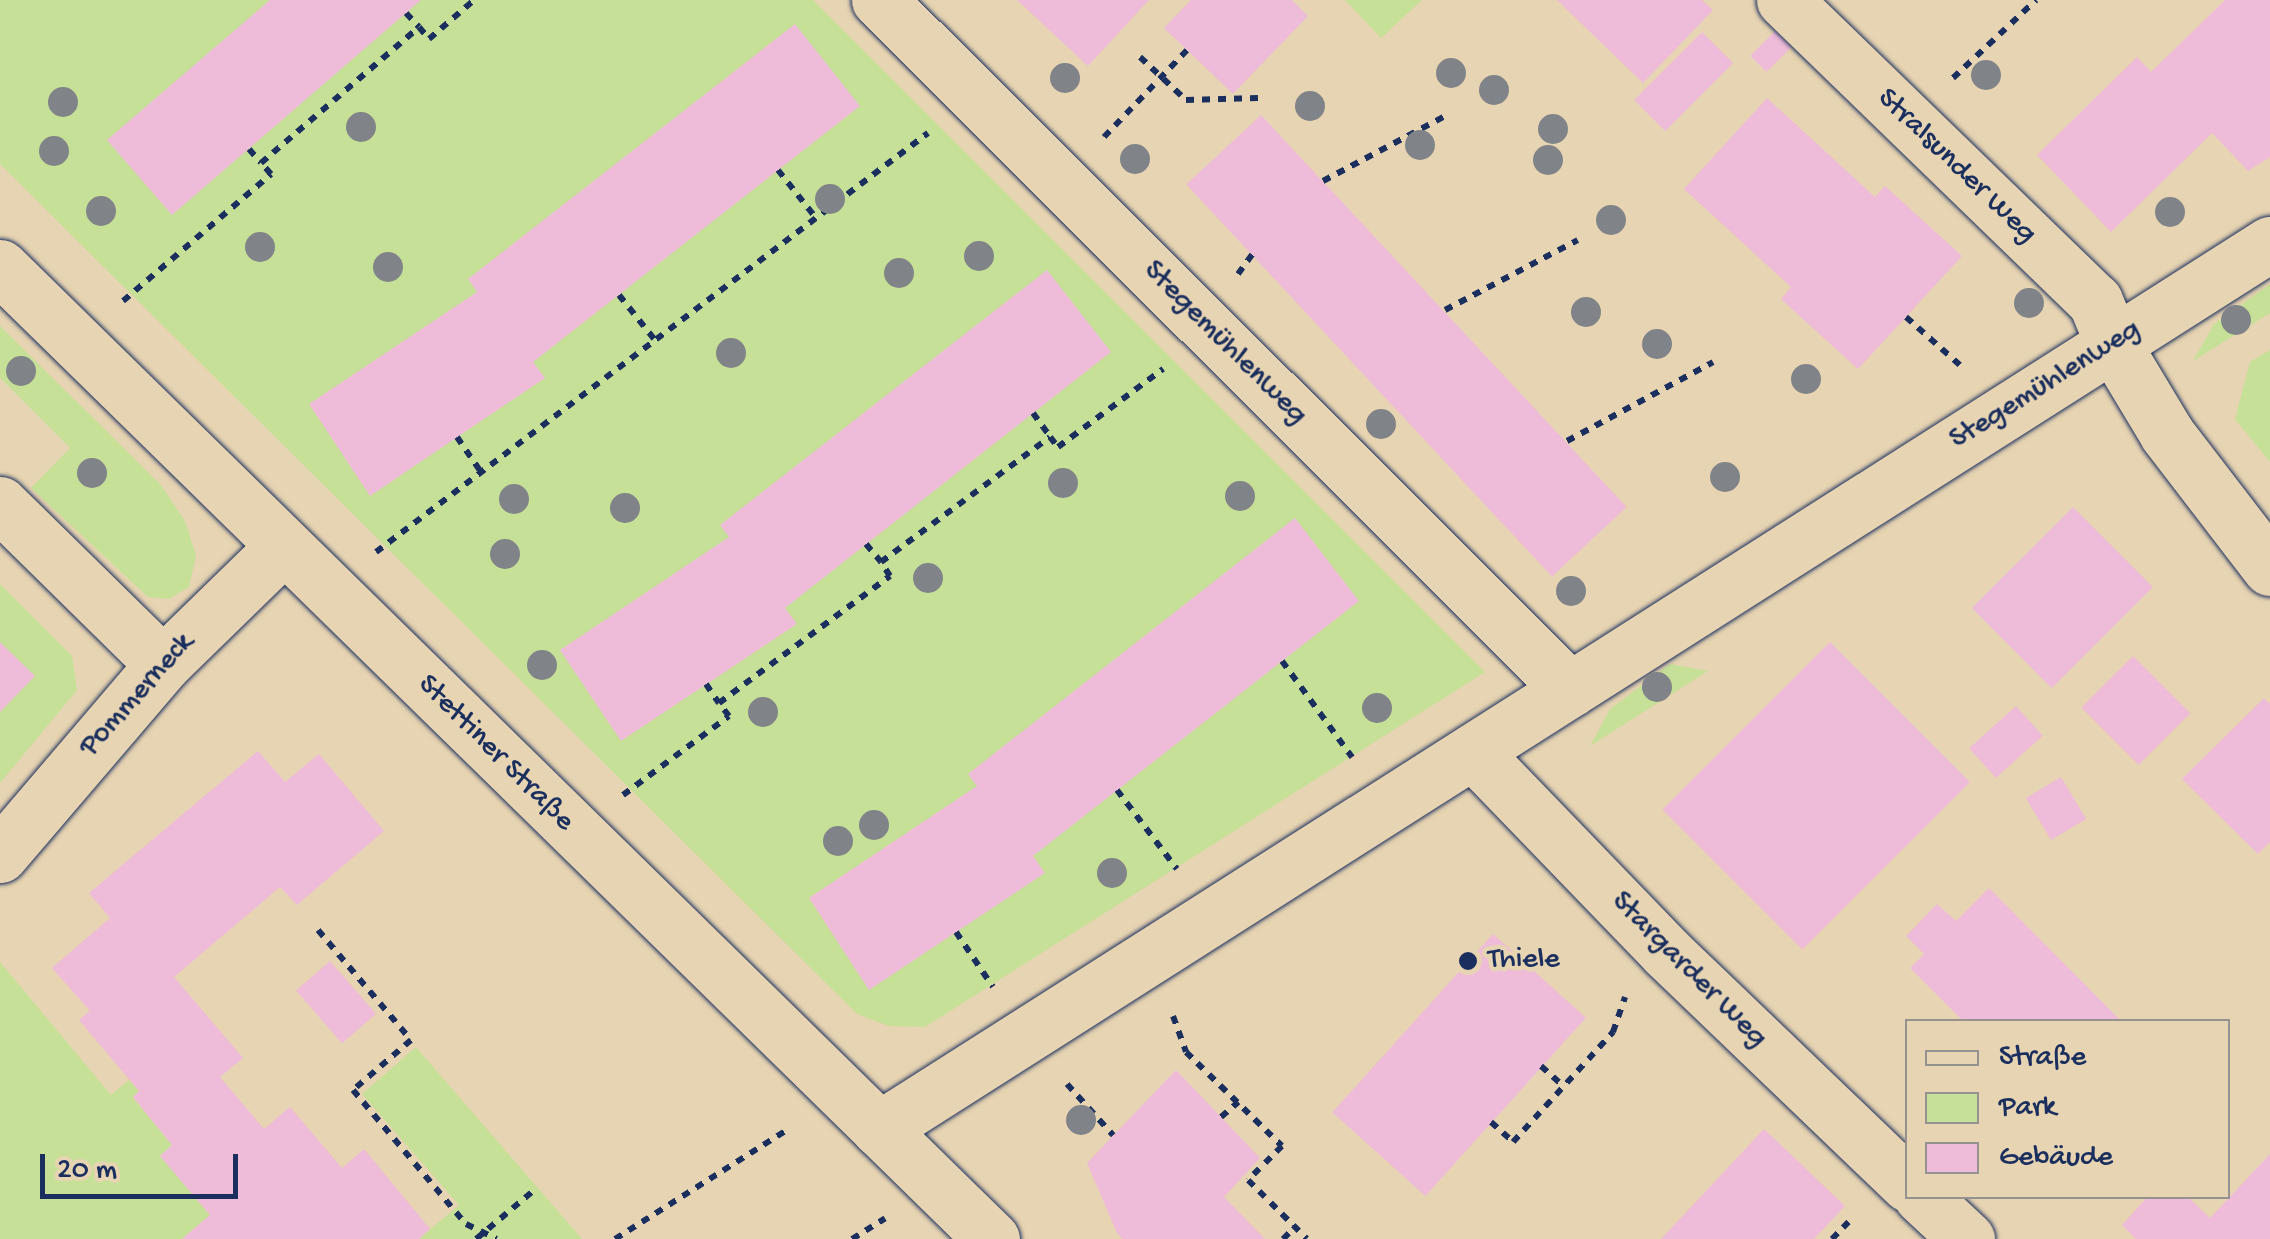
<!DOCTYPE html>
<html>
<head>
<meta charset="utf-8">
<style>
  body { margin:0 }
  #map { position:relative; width:2270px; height:1239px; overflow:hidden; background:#e7d4b2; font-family:"Gochi Hand",sans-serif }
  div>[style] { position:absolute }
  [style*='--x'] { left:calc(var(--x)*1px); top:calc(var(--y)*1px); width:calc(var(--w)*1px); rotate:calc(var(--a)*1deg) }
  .green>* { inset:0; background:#c6e097 }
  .building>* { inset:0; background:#eebbd8; transform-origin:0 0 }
  .path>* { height:6px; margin-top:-3px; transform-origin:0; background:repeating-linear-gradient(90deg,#1b2f5e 0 8px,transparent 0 16px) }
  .roads { filter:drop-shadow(0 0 2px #1b2f5e) drop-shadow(0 0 2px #1b2f5e) }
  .minor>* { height:55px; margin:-27.5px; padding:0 27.5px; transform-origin:27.5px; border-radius:27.5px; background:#e7d4b2 }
  .trees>* { width:30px; height:30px; margin:-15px; border-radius:50%; background:#808387 }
  .dots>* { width:28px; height:28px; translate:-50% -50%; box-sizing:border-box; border:5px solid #e7d4b2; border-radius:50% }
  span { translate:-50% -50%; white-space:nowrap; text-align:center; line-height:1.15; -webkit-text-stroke:9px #e7d4b2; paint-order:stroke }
  .street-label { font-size:30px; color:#1b2f5e }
  .poi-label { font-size:30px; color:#1b2f5e }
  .left { translate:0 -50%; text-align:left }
  .legend { position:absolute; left:1905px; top:1019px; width:325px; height:180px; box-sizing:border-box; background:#e7d4b2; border:2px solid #959290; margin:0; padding:12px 18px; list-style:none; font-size:30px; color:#1b2f5e }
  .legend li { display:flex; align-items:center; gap:20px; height:50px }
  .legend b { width:50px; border:2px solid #959290 }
  .scale { position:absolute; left:40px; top:1154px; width:198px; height:45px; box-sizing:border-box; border:5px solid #1b2f5e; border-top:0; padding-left:12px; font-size:30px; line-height:35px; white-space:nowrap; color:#1b2f5e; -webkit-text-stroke:8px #e7d4b2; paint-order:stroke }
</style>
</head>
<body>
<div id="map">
  <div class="green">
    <div style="clip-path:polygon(0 0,813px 0,1485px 672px,925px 1027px,889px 1026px,857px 1014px,0 164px)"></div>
    <div style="clip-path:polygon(1345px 0,1422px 0,1381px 38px)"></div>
    <div style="clip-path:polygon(2270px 284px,2270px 313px,2193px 361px,2214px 324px)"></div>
    <div style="clip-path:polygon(0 326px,161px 485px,185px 521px,196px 555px,189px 587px,169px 599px,148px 597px,31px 488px,70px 448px,0 378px)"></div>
    <div style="clip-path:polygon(2270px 350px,2270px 462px,2235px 419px,2250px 362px)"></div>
    <div style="clip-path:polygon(0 584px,72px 656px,77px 690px,0 783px)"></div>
    <div style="clip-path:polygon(1670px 664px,1708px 671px,1590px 746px,1610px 709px)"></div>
    <div style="clip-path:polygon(0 962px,111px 1095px,129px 1080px,139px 1091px,133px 1098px,172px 1145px,160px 1156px,210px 1215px,182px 1239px,0 1239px)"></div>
    <div style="clip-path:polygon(416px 1047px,582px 1239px,419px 1239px,459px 1205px,362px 1094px)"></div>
  </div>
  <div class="building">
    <div style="clip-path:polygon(270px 0,421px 0,172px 215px,107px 140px)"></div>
    <div style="clip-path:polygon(1017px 0,1149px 0,1088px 66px)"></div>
    <div style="clip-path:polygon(1191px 0,1292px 0,1308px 16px,1233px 94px,1164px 28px)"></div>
    <div style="clip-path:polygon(1557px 0,1702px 0,1713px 10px,1643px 83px)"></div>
    <div style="clip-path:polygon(2225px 0,2270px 0,2270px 157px,2248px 171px,2212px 133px,2111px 232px,2037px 155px,2137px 57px,2151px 72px)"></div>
    <div style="clip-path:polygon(795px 24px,860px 106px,533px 362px,545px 378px,370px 496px,309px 404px,477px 292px,468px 279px)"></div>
    <div style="left:1775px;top:31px;width:23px;height:35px;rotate:45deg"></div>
    <div style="left:1702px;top:32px;width:44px;height:96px;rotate:45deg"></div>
    <div style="clip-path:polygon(1767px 98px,1875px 197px,1885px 186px,1962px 256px,1858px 369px,1781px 299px,1791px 287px,1684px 189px)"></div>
    <div style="left:1261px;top:115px;width:536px;height:102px;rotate:47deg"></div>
    <div style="clip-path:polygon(1047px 270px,1111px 352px,785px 608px,797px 624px,621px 741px,560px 650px,729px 537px,720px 525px)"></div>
    <div style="left:2073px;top:507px;width:113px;height:143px;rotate:45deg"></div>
    <div style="clip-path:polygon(1295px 518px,1359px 601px,1033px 856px,1045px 873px,869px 990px,809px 898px,977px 786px,968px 774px)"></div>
    <div style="clip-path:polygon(0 642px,35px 676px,0 712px)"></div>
    <div style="left:1830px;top:642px;width:198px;height:237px;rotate:45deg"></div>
    <div style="left:2133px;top:656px;width:81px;height:73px;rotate:45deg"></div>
    <div style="clip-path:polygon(2264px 698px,2270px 704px,2270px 842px,2258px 854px,2182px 779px)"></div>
    <div style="left:2016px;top:706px;width:40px;height:63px;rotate:48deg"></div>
    <div style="clip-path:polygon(258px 751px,285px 782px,319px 754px,384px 831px,297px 905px,280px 887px,174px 977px,243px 1058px,220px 1077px,264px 1129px,290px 1107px,342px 1168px,364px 1149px,430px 1229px,419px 1239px,182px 1239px,210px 1215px,160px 1156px,172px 1145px,133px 1097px,139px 1091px,79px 1020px,90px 1011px,52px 968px,110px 918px,89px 893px)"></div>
    <div style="left:2061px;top:777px;width:49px;height:41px;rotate:59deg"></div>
    <div style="clip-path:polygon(1989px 888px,2122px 1022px,1964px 1022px,1910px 968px,1924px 954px,1906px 936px,1937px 904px,1956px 921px)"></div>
    <div style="left:1493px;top:934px;width:125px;height:240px;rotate:42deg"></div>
    <div style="left:330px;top:961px;width:70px;height:45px;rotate:49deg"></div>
    <div style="clip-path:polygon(1176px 1070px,1260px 1158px,1224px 1197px,1265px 1239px,1123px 1239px,1117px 1233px,1087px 1163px)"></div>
    <div style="clip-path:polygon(1764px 1129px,1845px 1206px,1814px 1239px,1661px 1239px)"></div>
    <div style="clip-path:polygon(2270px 1154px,2270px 1239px,2136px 1239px,2122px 1225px,2148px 1196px,2187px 1196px,2210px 1218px)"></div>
  </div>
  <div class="path">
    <div style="--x:406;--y:13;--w:19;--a:47"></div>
    <div style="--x:1140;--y:57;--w:63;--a:43.1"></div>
    <div style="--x:1186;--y:100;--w:72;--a:-1.6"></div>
    <div style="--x:1953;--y:78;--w:114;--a:-43.2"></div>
    <div style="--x:1104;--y:137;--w:122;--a:-46.3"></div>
    <div style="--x:249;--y:149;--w:18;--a:49"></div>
    <div style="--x:778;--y:170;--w:61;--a:51.6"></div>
    <div style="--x:1323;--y:181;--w:138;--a:-28"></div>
    <div style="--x:1238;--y:274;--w:24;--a:-54"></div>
    <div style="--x:619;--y:295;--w:58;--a:51.3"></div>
    <div style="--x:123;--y:301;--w:195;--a:-40.6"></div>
    <div style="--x:271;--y:174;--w:15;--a:-132"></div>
    <div style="--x:261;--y:163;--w:208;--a:-40.7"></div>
    <div style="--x:419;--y:27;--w:16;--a:50"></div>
    <div style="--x:429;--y:39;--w:60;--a:-40.9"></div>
    <div style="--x:1445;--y:310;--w:150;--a:-27.8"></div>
    <div style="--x:1906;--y:317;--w:74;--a:41.7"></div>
    <div style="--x:1033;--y:413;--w:29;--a:54"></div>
    <div style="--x:457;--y:437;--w:42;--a:55.6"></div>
    <div style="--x:1567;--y:441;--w:166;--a:-28.4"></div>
    <div style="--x:866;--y:544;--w:23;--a:50"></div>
    <div style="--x:376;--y:552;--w:693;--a:-37.2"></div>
    <div style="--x:1282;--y:661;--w:119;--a:53.9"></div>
    <div style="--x:706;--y:684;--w:23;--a:56"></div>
    <div style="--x:1117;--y:790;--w:99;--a:52.8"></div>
    <div style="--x:623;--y:795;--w:132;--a:-36.7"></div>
    <div style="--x:729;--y:716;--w:16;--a:-128"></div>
    <div style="--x:719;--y:703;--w:213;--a:-36.6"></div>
    <div style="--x:890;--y:576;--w:17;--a:-123"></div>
    <div style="--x:881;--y:562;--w:210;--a:-36.5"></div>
    <div style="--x:1050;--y:437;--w:13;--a:51"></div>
    <div style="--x:1058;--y:447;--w:131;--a:-36.6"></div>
    <div style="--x:318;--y:930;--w:144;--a:49.8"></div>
    <div style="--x:411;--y:1040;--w:77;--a:139.2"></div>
    <div style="--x:353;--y:1090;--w:175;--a:49.9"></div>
    <div style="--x:466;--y:1224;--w:34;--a:26"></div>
    <div style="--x:956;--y:932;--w:66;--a:56.1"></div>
    <div style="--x:1173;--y:1016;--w:38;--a:70"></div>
    <div style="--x:1186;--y:1052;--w:134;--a:44.4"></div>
    <div style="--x:1282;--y:1146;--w:48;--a:135"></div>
    <div style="--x:1248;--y:1180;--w:83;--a:45"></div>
    <div style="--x:1541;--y:1066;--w:30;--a:42"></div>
    <div style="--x:1067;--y:1084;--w:69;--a:48"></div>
    <div style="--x:1221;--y:1117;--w:23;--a:-41"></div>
    <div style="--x:1491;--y:1122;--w:30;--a:42"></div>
    <div style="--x:1513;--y:1142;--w:149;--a:-47.7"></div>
    <div style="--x:1613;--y:1032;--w:37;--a:-71"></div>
    <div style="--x:476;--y:1239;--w:73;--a:-40"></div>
    <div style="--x:615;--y:1239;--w:204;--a:-32.4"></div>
    <div style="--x:852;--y:1239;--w:39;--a:-32"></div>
    <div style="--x:1283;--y:1239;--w:17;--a:-45"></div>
    <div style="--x:1832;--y:1239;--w:29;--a:-46"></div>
  </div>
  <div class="roads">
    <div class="minor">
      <div style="--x:879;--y:0;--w:976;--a:44.92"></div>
      <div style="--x:1784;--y:0;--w:433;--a:44.1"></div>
      <div style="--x:2095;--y:301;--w:47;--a:67.3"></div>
      <div style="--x:2113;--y:344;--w:105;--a:59"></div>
      <div style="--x:2167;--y:434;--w:169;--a:52.5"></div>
      <div style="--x:0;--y:267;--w:1389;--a:44.42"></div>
      <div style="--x:0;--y:504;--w:228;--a:44.5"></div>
      <div style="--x:1473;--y:752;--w:278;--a:46"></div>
      <div style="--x:1666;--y:952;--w:335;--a:43.8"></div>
      <div style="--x:0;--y:855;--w:251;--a:-49.5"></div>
      <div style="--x:163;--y:664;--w:169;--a:-44.3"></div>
      <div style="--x:879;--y:1129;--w:1649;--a:-32.47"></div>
      <div style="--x:1921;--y:1196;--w:63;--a:43.1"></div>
    </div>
  </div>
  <div class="trees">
    <div style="left:1451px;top:73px"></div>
    <div style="left:1986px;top:75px"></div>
    <div style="left:1065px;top:78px"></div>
    <div style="left:1494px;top:90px"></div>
    <div style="left:63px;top:102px"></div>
    <div style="left:1310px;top:106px"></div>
    <div style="left:361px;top:127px"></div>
    <div style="left:1553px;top:129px"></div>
    <div style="left:1420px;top:145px"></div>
    <div style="left:54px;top:151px"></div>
    <div style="left:1135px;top:159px"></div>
    <div style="left:1548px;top:160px"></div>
    <div style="left:830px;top:199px"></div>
    <div style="left:101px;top:211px"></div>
    <div style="left:2170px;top:212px"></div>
    <div style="left:1611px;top:220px"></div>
    <div style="left:260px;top:247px"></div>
    <div style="left:979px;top:256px"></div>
    <div style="left:388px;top:267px"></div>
    <div style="left:899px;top:273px"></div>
    <div style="left:2029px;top:303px"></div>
    <div style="left:1586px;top:312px"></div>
    <div style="left:2236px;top:320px"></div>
    <div style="left:1657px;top:344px"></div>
    <div style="left:731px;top:353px"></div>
    <div style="left:21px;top:371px"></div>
    <div style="left:1806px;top:379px"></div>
    <div style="left:1381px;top:424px"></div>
    <div style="left:92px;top:473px"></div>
    <div style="left:1725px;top:477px"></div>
    <div style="left:1063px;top:483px"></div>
    <div style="left:1240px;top:496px"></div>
    <div style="left:514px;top:499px"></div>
    <div style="left:625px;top:508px"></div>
    <div style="left:505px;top:554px"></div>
    <div style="left:928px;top:578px"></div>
    <div style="left:1571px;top:591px"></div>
    <div style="left:542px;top:665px"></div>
    <div style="left:1657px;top:687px"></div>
    <div style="left:1377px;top:708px"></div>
    <div style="left:763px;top:712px"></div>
    <div style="left:874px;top:825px"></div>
    <div style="left:838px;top:841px"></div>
    <div style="left:1112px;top:873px"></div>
    <div style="left:1081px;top:1120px"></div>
  </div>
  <div class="dots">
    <div style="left:1468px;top:961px;background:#1b2f5e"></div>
  </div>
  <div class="street-label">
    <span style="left:1956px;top:167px;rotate:44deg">Stralsunder Weg</span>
    <span style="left:1224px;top:344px;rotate:45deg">Stegemühlenweg</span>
    <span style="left:2046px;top:386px;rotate:-32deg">Stegemühlenweg</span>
    <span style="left:138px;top:696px;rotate:-48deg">Pommerneck</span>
    <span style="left:495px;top:754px;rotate:45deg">Stettiner Straße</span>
    <span style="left:1688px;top:971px;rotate:45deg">Stargarder Weg</span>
  </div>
  <div class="poi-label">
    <span class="left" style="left:1488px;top:961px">Thiele</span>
  </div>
  <ul class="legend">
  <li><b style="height:12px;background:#e7d4b2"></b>Straße</li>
  <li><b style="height:28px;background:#c6e097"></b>Park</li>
  <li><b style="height:28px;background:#eebbd8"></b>Gebäude</li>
  </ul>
  <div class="scale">20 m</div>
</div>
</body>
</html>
